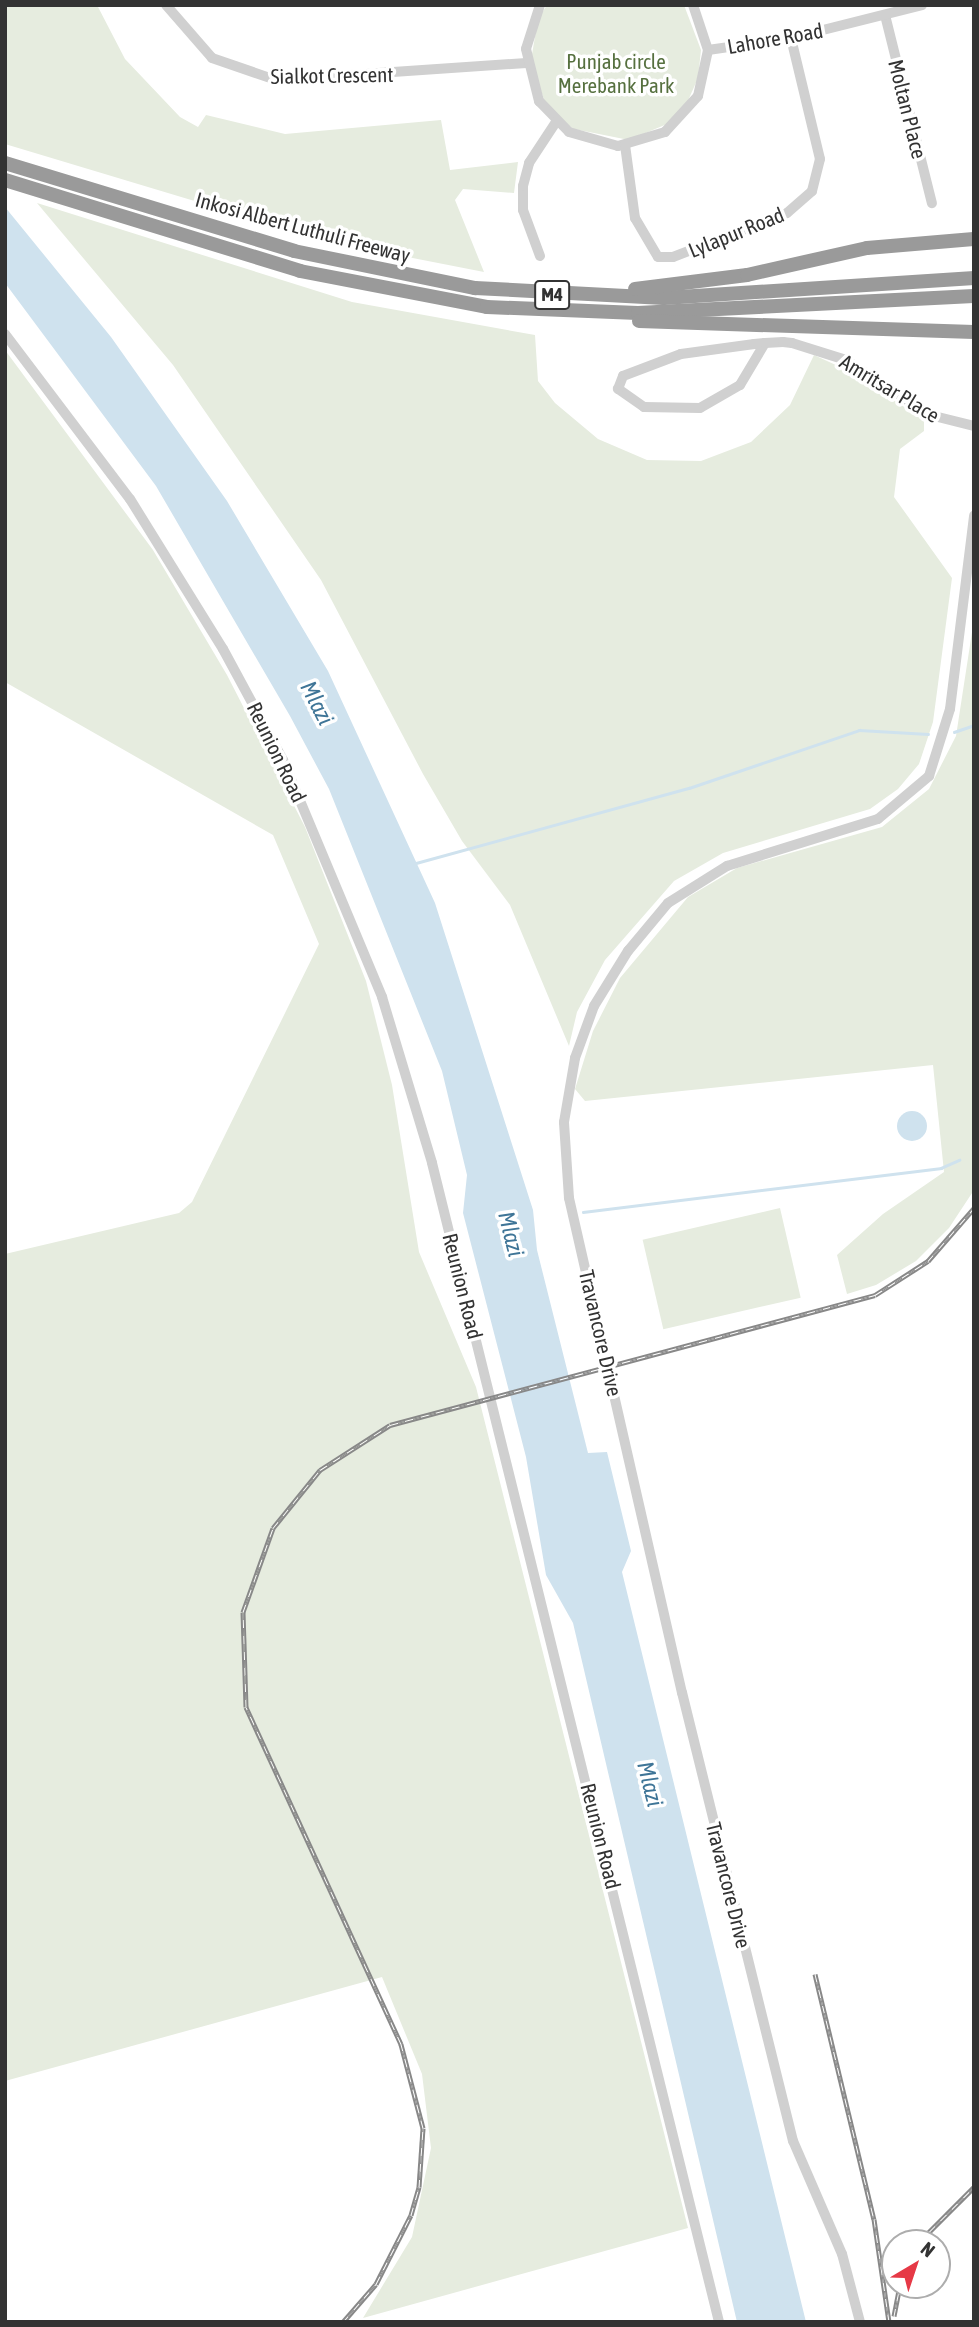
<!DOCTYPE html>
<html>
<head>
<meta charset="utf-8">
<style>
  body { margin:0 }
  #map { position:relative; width:979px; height:2327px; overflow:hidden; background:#fff; font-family:"Asap Condensed",sans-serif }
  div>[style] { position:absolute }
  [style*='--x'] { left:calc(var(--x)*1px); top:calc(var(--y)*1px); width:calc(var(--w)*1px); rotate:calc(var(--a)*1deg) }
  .green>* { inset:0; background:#e6ecdf; transform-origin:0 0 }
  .water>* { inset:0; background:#cfe2ee }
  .round { border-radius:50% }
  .stream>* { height:2.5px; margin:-1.25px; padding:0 1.25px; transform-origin:1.25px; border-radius:1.25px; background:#cfe2ee }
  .minor>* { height:10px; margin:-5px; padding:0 5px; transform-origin:5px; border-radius:5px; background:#d0d0d0 }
  .highway>* { height:14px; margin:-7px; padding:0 7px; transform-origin:7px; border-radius:7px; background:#9a9a9a }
  .rail>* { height:5px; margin-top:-2.5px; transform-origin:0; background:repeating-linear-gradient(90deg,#fff 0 8px,#888 0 16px); box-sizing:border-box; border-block:2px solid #888 }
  span { translate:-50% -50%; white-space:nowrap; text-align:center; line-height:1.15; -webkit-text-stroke:7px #fff; paint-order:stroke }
  .shield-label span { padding:2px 5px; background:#fff; border:2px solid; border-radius:5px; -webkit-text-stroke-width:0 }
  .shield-label { font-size:19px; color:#333; font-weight:700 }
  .street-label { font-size:21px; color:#333 }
  .park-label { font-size:21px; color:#56703f }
  .water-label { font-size:23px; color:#3f7597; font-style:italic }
  .frame { position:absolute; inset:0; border:7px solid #333; pointer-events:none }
  .north { position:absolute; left:881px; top:2229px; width:70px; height:70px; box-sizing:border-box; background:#fff; border:2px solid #adadad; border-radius:50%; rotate:39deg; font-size:19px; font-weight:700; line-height:28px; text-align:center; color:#333 }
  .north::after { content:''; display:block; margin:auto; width:24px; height:32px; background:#e63946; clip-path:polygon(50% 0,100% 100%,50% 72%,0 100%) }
</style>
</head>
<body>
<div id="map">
  <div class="green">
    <div style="clip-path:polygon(5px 5px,97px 5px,125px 59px,180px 117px,198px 127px,206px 115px,285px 134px,441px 120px,450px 170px,518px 162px,514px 193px,463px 189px,455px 200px,484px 272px,331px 242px,5px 144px)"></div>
    <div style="clip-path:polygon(547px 5px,684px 5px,701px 50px,698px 78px,687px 103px,667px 124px,629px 140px,574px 129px,562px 121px,544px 100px,531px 60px,538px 19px)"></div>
    <div style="clip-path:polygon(37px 203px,352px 302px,535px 335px,538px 381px,555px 403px,598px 439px,647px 460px,701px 461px,751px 442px,790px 405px,814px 355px,851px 372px,924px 420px,924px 431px,900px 449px,894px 497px,952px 578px,933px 722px,919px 764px,898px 789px,870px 809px,723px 853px,674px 881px,605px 960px,577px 1012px,569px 1046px,510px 905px,462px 841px,423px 774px,321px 580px,173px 365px)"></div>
    <div style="clip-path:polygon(5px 350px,153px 550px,227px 675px,305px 827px,366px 981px,392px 1085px,419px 1252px,476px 1387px,688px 2228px,363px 2318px,412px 2237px,431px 2148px,422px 2074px,382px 1977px,5px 2081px,5px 1254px,179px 1213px,192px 1202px,319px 944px,273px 835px,5px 682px)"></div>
    <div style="clip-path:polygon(974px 619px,974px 1190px,949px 1228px,916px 1261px,876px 1285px,847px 1294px,837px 1255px,883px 1214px,944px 1172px,933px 1065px,585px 1101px,575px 1089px,593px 1031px,620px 978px,688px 897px,737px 868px,882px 827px,929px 789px,956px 736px)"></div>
    <div style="left:780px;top:1208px;width:92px;height:141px;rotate:77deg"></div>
  </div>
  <div class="water">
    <div style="clip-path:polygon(5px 207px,111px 337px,227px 501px,328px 671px,435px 903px,533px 1210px,537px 1250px,588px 1453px,607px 1452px,631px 1551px,622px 1572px,806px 2322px,737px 2322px,573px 1623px,546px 1575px,526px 1457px,463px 1213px,467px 1175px,442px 1071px,329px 789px,290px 716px,156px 486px,5px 283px)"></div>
    <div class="round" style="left:897px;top:1111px;width:30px;height:30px"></div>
  </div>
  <div class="stream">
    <div style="--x:954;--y:732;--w:21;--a:-19"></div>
    <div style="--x:416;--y:863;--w:283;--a:-15.4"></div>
    <div style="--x:689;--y:788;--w:180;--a:-18.8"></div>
    <div style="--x:859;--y:730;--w:69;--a:3.3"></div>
    <div style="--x:583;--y:1212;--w:361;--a:-7"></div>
    <div style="--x:941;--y:1168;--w:20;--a:-24"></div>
  </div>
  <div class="minor">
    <div style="--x:166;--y:5;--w:70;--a:49"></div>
    <div style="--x:212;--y:58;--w:68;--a:19"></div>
    <div style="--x:276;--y:80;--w:251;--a:-3.9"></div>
    <div style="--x:540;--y:5;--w:46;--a:107.7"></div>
    <div style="--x:526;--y:49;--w:54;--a:76"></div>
    <div style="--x:539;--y:101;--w:43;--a:45.9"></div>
    <div style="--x:569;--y:132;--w:51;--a:15.9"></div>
    <div style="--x:618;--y:146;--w:49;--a:-16.6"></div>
    <div style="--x:665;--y:132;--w:49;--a:-47.5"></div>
    <div style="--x:698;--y:96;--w:47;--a:-77.7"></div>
    <div style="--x:708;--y:50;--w:47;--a:-108.4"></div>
    <div style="--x:885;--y:15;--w:194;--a:76"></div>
    <div style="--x:708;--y:50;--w:84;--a:-8.2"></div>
    <div style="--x:791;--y:38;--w:135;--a:-14.1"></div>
    <div style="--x:625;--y:145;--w:74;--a:82.2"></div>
    <div style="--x:635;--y:218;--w:45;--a:59.5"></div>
    <div style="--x:658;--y:257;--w:15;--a:0"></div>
    <div style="--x:673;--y:257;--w:122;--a:-21.1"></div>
    <div style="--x:787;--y:213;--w:33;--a:-41"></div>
    <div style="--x:812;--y:191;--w:33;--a:-76"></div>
    <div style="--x:820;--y:159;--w:124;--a:-103.5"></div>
    <div style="--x:540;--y:256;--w:49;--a:-110.3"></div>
    <div style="--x:523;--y:210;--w:24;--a:-90"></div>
    <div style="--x:523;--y:186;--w:24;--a:-75"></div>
    <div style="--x:529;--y:163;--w:49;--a:-56.6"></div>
    <div style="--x:5;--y:334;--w:207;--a:52.9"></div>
    <div style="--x:130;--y:499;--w:176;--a:58.2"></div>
    <div style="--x:223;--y:649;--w:126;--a:61.6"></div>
    <div style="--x:283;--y:760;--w:257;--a:67.3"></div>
    <div style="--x:382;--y:997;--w:173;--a:73.2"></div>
    <div style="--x:432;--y:1163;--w:1194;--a:76.09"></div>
    <div style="--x:765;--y:343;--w:49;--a:120.8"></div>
    <div style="--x:740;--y:385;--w:46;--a:150.1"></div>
    <div style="--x:700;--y:408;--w:56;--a:-179"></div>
    <div style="--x:644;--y:407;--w:32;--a:-145"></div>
    <div style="--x:618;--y:389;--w:14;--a:-69"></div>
    <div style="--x:623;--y:376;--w:62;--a:-20.8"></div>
    <div style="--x:681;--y:354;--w:74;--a:-7.8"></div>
    <div style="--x:754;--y:344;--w:11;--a:-5"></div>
    <div style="--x:765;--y:343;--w:18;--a:-3"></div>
    <div style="--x:783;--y:342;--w:9;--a:6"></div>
    <div style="--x:792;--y:343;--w:57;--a:17.5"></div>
    <div style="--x:846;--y:360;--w:100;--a:33.2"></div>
    <div style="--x:930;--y:415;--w:45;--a:14"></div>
    <div style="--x:860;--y:2322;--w:70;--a:-104.8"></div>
    <div style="--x:842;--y:2254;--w:123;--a:-113.4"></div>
    <div style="--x:793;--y:2141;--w:462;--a:-103.9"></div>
    <div style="--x:682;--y:1693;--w:508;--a:-102.86"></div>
    <div style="--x:569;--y:1198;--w:76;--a:-93.8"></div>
    <div style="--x:564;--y:1122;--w:65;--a:-80.2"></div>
    <div style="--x:575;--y:1058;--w:55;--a:-69.9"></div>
    <div style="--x:594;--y:1006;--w:65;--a:-58.3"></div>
    <div style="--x:628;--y:951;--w:62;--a:-50.2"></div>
    <div style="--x:668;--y:903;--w:70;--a:-32.1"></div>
    <div style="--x:727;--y:866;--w:158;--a:-17.3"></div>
    <div style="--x:878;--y:819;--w:67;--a:-40.1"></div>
    <div style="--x:929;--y:776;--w:70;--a:-72.6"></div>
    <div style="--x:950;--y:709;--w:195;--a:-82.9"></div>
  </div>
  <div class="highway">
    <div style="--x:5;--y:163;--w:302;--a:16.9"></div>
    <div style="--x:294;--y:251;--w:185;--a:11.6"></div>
    <div style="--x:475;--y:288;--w:189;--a:3"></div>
    <div style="--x:664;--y:298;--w:311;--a:-3.7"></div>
    <div style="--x:5;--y:180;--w:309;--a:17.1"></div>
    <div style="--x:300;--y:271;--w:190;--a:10.9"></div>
    <div style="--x:487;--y:307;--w:151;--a:2.3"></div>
    <div style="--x:638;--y:313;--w:336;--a:-2.9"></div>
    <div style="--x:635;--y:289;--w:113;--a:-7.1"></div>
    <div style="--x:747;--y:275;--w:123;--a:-12.7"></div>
    <div style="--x:867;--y:248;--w:107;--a:-4.8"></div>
    <div style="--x:639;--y:321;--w:335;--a:1.9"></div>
  </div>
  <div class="rail">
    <div style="--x:815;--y:1974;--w:252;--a:76.5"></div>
    <div style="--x:874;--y:2219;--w:104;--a:81.7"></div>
    <div style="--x:918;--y:2243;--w:79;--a:-45"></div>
    <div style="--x:894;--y:2316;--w:32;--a:-79"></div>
    <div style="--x:343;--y:2322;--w:50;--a:-49"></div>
    <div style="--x:376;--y:2284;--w:77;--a:-63.1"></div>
    <div style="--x:411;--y:2215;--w:29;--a:-74"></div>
    <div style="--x:419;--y:2187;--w:59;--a:-86.1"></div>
    <div style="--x:423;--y:2128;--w:87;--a:-104.7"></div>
    <div style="--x:401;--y:2044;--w:371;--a:-114.7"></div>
    <div style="--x:246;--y:1707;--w:95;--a:-91.8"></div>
    <div style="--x:243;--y:1612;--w:89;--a:-70.3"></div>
    <div style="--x:273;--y:1528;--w:75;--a:-51"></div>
    <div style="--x:320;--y:1470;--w:83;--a:-32.7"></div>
    <div style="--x:390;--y:1425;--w:502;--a:-15"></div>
    <div style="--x:875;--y:1295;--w:63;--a:-32.7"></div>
    <div style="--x:928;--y:1261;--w:70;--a:-49"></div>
  </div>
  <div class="shield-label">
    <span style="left:552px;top:295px">M4</span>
  </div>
  <div class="street-label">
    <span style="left:775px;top:38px;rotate:-10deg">Lahore Road</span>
    <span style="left:332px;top:75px;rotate:-1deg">Sialkot Crescent</span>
    <span style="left:908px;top:109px;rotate:76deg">Moltan Place</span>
    <span style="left:303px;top:227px;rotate:15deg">Inkosi Albert Luthuli Freeway</span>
    <span style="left:736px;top:232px;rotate:-22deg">Lylapur Road</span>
    <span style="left:890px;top:388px;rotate:31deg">Amritsar Place</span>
    <span style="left:277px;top:752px;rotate:64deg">Reunion Road</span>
    <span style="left:463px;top:1286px;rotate:76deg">Reunion Road</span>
    <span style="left:601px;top:1333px;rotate:77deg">Travancore Drive</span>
    <span style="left:601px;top:1836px;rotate:76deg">Reunion Road</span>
    <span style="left:729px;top:1885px;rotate:76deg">Travancore Drive</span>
  </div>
  <div class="park-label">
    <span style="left:616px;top:73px">Punjab circle<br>Merebank Park</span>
  </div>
  <div class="water-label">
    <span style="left:317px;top:703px;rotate:63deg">Mlazi</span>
    <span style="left:511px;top:1234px;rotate:76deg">Mlazi</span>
    <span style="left:650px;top:1784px;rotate:76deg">Mlazi</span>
  </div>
  <div class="frame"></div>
  <div class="north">N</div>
</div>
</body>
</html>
